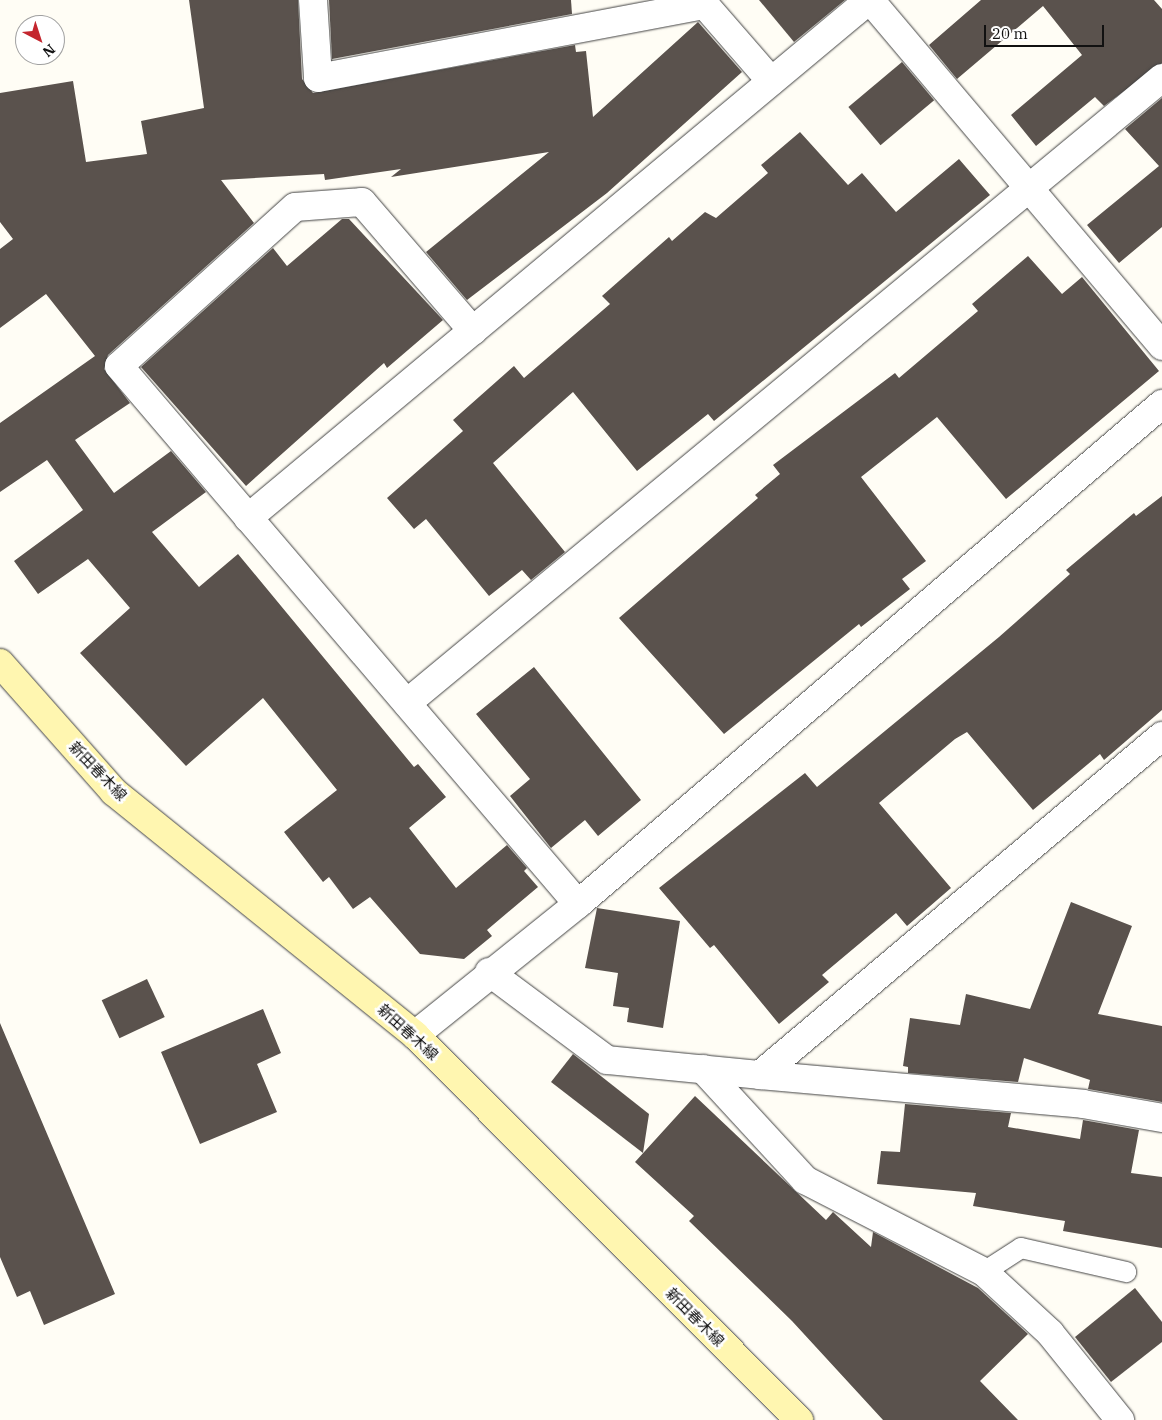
<!DOCTYPE html>
<html>
<head>
<meta charset="utf-8">
<style>
  body { margin:0 }
  #map { position:relative; width:1162px; height:1420px; overflow:hidden; background:#fffdf5; font-family:"IBM Plex Serif","Noto Sans JP",serif }
  div>[style] { position:absolute }
  [style*='--x'] { left:calc(var(--x)*1px); top:calc(var(--y)*1px); width:calc(var(--w)*1px); rotate:calc(var(--a)*1deg) }
  .building>* { inset:0; background:#5a524d; transform-origin:0 0 }
  .roads { filter:drop-shadow(0 0 1px #444) drop-shadow(0 0 1px #444) }
  .lane>* { height:20px; margin:-10px; padding:0 10px; transform-origin:10px; border-radius:10px; background:#fff }
  .street>* { height:28px; margin:-14px; padding:0 14px; transform-origin:14px; border-radius:14px; background:#fff }
  .secondary>* { height:28px; margin:-14px; padding:0 14px; transform-origin:14px; border-radius:14px; background:#fff6b0 }
  span { translate:-50% -50%; white-space:nowrap; text-align:center; line-height:1.15; -webkit-text-stroke:5px #fff; paint-order:stroke }
  .street-label { font-size:15px; color:#111 }
  .north { position:absolute; left:15px; top:15px; width:50px; height:50px; box-sizing:border-box; background:#fff; border:1px solid #a0a0a0; border-radius:50%; rotate:140deg; font-size:14px; font-weight:700; line-height:20px; text-align:center; color:#111 }
  .north::after { content:''; display:block; margin:auto; width:18px; height:22px; background:#c4262e; clip-path:polygon(50% 0,100% 100%,50% 72%,0 100%) }
  .scale { position:absolute; left:984px; top:25px; width:120px; height:22px; box-sizing:border-box; border:2px solid #111; border-top:0; padding-left:6px; font-size:15px; line-height:18px; white-space:nowrap; color:#111; -webkit-text-stroke:4px #fff; paint-order:stroke }
</style>
</head>
<body>
<div id="map">
  <div class="building">
    <div style="clip-path:polygon(189px 0,298px 0,302px 79px,313px 93px,575px 45px,576px 52px,586px 51px,593px 117px,698px 22px,742px 72px,607px 193px,467px 300px,426px 252px,549px 152px,391px 177px,401px 169px,325px 180px,324px 174px,221px 180px,254px 223px,108px 355px,104px 369px,130px 403px,75px 440px,114px 493px,171px 451px,206px 492px,152px 532px,199px 587px,238px 554px,414px 767px,418px 764px,446px 797px,409px 828px,456px 888px,507px 845px,527px 868px,524px 871px,538px 887px,487px 930px,492px 936px,464px 959px,420px 954px,370px 897px,353px 909px,329px 877px,323px 882px,284px 832px,337px 790px,263px 698px,186px 766px,80px 653px,130px 608px,88px 559px,38px 594px,14px 561px,83px 510px,47px 460px,0 492px,0 423px,95px 356px,46px 294px,0 328px,0 249px,13px 239px,0 222px,0 93px,73px 81px,86px 162px,147px 154px,141px 121px,204px 108px)"></div>
    <div style="clip-path:polygon(329px 0,571px 0,572px 14px,332px 59px)"></div>
    <div style="clip-path:polygon(759px 0,845px 0,794px 42px)"></div>
    <div style="clip-path:polygon(981px 0,1154px 0,1162px 9px,1162px 63px,1104px 106px,1095px 97px,1036px 146px,1011px 115px,1082px 55px,1043px 6px,957px 79px,929px 45px)"></div>
    <div style="left:902px;top:62px;width:50px;height:70px;rotate:50deg"></div>
    <div style="clip-path:polygon(1162px 98px,1162px 227px,1119px 263px,1087px 225px,1159px 166px,1125px 129px)"></div>
    <div style="clip-path:polygon(800px 132px,848px 185px,862px 173px,896px 212px,959px 159px,990px 195px,714px 421px,708px 414px,637px 471px,573px 392px,493px 463px,565px 552px,531px 580px,522px 570px,489px 596px,426px 519px,414px 529px,387px 498px,463px 431px,453px 420px,514px 366px,524px 378px,610px 304px,602px 296px,669px 237px,672px 241px,705px 212px,716px 218px,768px 173px,761px 165px)"></div>
    <div style="clip-path:polygon(342px 219px,349px 219px,443px 320px,387px 368px,384px 363px,246px 486px,141px 367px,273px 248px,287px 266px)"></div>
    <div style="clip-path:polygon(1028px 256px,1062px 294px,1082px 277px,1159px 371px,1006px 499px,937px 417px,861px 477px,926px 561px,902px 579px,910px 589px,861px 627px,859px 624px,724px 734px,619px 618px,758px 498px,755px 495px,780px 474px,773px 465px,895px 373px,899px 378px,978px 311px,972px 304px)"></div>
    <div style="clip-path:polygon(1162px 496px,1162px 710px,1104px 760px,1100px 754px,1033px 810px,967px 732px,955px 739px,879px 803px,951px 888px,907px 926px,896px 913px,822px 975px,829px 982px,779px 1024px,714px 945px,710px 948px,659px 888px,805px 773px,817px 787px,999px 637px,1070px 574px,1066px 570px,1134px 513px,1136px 516px)"></div>
    <div style="clip-path:polygon(534px 667px,641px 800px,598px 836px,585px 820px,551px 848px,510px 796px,530px 779px,476px 714px)"></div>
    <div style="clip-path:polygon(1071px 902px,1132px 926px,1098px 1014px,1162px 1026px,1162px 1102px,1088px 1089px,1090px 1080px,1024px 1058px,1018px 1082px,908px 1073px,908px 1067px,903px 1066px,910px 1018px,960px 1025px,966px 994px,1030px 1009px)"></div>
    <div style="clip-path:polygon(597px 908px,680px 921px,663px 1028px,627px 1022px,629px 1008px,613px 1006px,618px 973px,585px 968px)"></div>
    <div style="left:147px;top:979px;width:42px;height:50px;rotate:65deg"></div>
    <div style="clip-path:polygon(263px 1009px,281px 1053px,257px 1064px,277px 1112px,200px 1144px,161px 1052px)"></div>
    <div style="clip-path:polygon(0 1023px,115px 1294px,44px 1325px,30px 1291px,17px 1297px,0 1257px)"></div>
    <div style="clip-path:polygon(573px 1054px,649px 1114px,643px 1153px,551px 1082px)"></div>
    <div style="clip-path:polygon(695px 1096px,826px 1220px,833px 1212px,871px 1247px,873px 1232px,978px 1288px,1028px 1334px,980px 1381px,1018px 1420px,883px 1420px,792px 1321px,689px 1221px,694px 1216px,635px 1162px)"></div>
    <div style="clip-path:polygon(905px 1104px,1011px 1113px,1008px 1127px,1080px 1139px,1083px 1120px,1139px 1130px,1131px 1173px,1162px 1177px,1162px 1248px,1063px 1231px,1065px 1221px,973px 1206px,976px 1193px,877px 1184px,881px 1151px,900px 1152px)"></div>
    <div style="clip-path:polygon(1135px 1288px,1162px 1322px,1162px 1342px,1111px 1382px,1075px 1337px)"></div>
  </div>
  <div class="roads">
    <div class="lane">
      <div style="--x:984;--y:1272;--w:44;--a:-33"></div>
      <div style="--x:1021;--y:1248;--w:108;--a:12.9"></div>
    </div>
    <div class="street">
      <div style="--x:313;--y:0;--w:78;--a:86.3"></div>
      <div style="--x:318;--y:78;--w:394;--a:-10.7"></div>
      <div style="--x:705;--y:5;--w:101;--a:49"></div>
      <div style="--x:870;--y:0;--w:453;--a:49.8"></div>
      <div style="--x:473;--y:331;--w:170;--a:-130.7"></div>
      <div style="--x:362;--y:202;--w:67;--a:175.7"></div>
      <div style="--x:295;--y:207;--w:237;--a:137.9"></div>
      <div style="--x:119;--y:366;--w:707;--a:49.53"></div>
      <div style="--x:248;--y:518;--w:809;--a:-39.83"></div>
      <div style="--x:407;--y:703;--w:980;--a:-39.62"></div>
      <div style="--x:489;--y:972;--w:147;--a:36.7"></div>
      <div style="--x:607;--y:1060;--w:154;--a:5.6"></div>
      <div style="--x:760;--y:1075;--w:526;--a:-40.14"></div>
      <div style="--x:415;--y:1035;--w:209;--a:-38.8"></div>
      <div style="--x:578;--y:904;--w:769;--a:-40.57"></div>
      <div style="--x:703;--y:1069;--w:151;--a:47.4"></div>
      <div style="--x:805;--y:1180;--w:201;--a:27.2"></div>
      <div style="--x:984;--y:1272;--w:90;--a:42.7"></div>
      <div style="--x:1050;--y:1333;--w:112;--a:51.2"></div>
      <div style="--x:760;--y:1075;--w:324;--a:5.1"></div>
      <div style="--x:1083;--y:1104;--w:80;--a:10"></div>
    </div>
    <div class="secondary">
      <div style="--x:0;--y:663;--w:172;--a:48.5"></div>
      <div style="--x:114;--y:792;--w:387;--a:38.9"></div>
      <div style="--x:415;--y:1035;--w:544;--a:45.07"></div>
    </div>
  </div>
  <div class="street-label">
    <span style="left:98px;top:771px;rotate:46deg">新田春木線</span>
    <span style="left:408px;top:1032px;rotate:42deg">新田春木線</span>
    <span style="left:695px;top:1317px;rotate:45deg">新田春木線</span>
  </div>
  <div class="north">N</div>
  <div class="scale">20 m</div>
</div>
</body>
</html>
